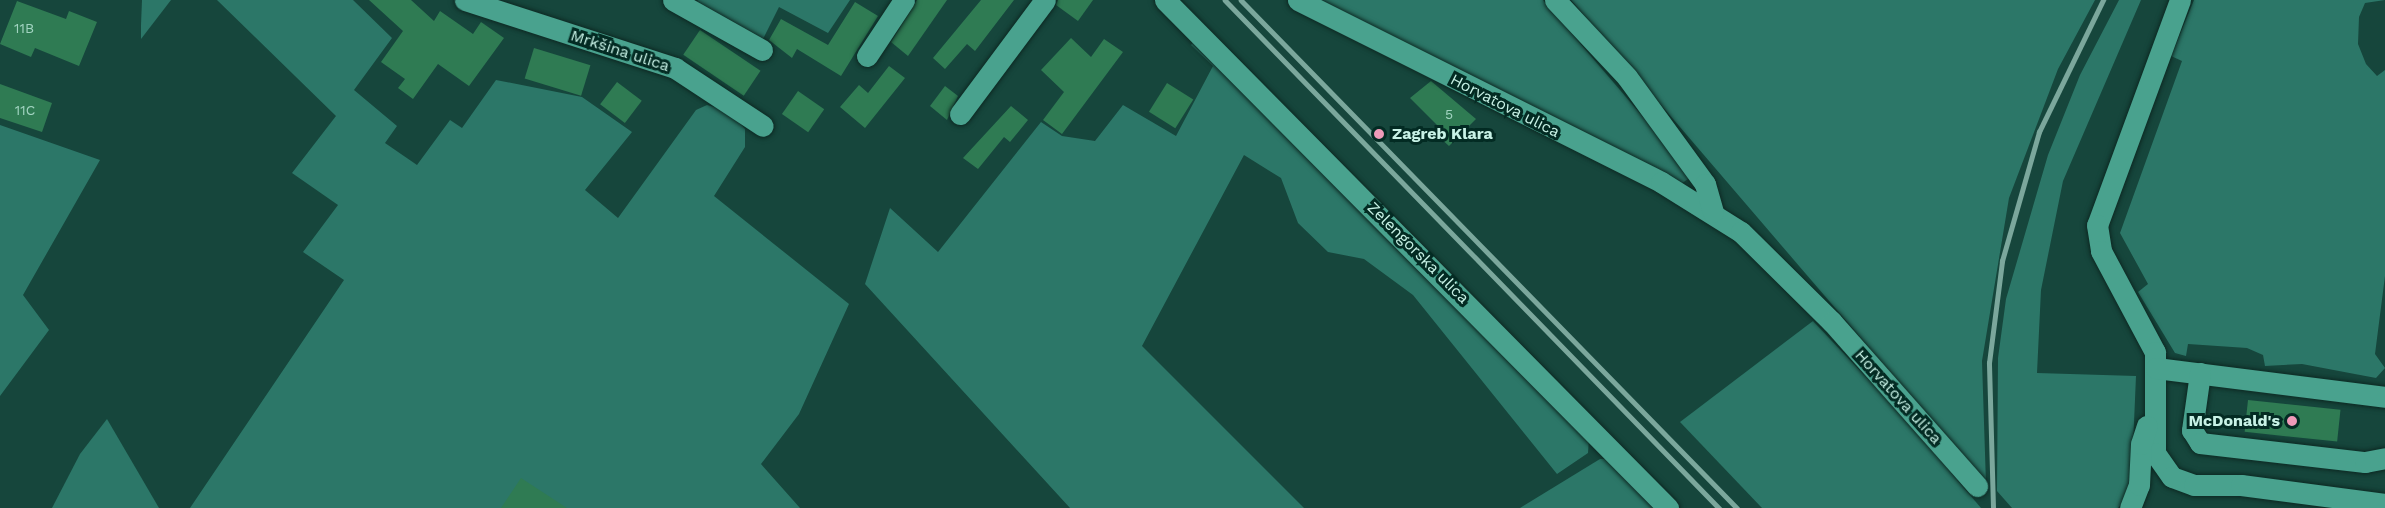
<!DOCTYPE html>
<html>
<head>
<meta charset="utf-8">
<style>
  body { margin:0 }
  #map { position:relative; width:2385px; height:508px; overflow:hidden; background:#16463c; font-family:"Work Sans",sans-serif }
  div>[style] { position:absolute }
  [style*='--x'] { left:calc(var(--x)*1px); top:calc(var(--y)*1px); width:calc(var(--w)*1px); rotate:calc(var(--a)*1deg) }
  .green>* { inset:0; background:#2c7768 }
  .building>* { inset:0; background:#2f7b53; transform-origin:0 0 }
  .roads { filter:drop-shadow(0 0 2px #0d2923) drop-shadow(0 0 2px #0d2923) }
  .minor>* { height:21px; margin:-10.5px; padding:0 10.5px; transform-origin:10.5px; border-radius:10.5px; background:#49a28e }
  .rail>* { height:4.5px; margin:-2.25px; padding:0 2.25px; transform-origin:2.25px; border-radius:2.25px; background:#7ba79c }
  .dots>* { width:16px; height:16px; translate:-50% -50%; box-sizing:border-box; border:3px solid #032b23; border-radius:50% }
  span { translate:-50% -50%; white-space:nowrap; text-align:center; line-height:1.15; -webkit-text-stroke:6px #032b23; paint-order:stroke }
  .number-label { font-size:14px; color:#a2d4c1 }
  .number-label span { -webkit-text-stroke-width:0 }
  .street-label { font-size:16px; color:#c8f2e6 }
  .poi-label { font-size:16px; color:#c8f2e6; font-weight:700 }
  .left { translate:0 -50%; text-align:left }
  .right { translate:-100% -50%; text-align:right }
</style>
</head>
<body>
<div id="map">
  <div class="green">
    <div style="clip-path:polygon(142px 0,171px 0,141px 39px,141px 25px)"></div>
    <div style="clip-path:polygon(217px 0,353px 0,392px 38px,354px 90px,397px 126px,385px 143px,417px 165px,450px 120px,462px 128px,496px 80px,582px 97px,632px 132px,585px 190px,618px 218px,696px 110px,707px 105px,729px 111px,745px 129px,745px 147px,714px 196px,849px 304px,799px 414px,761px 464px,800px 508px,190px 508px,344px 280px,303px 252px,338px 205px,292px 173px,336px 116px)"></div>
    <div style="clip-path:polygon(698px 0,850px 0,828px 33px,779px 7px,762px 41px,696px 3px)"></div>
    <div style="clip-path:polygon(1314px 0,1543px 0,1691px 173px,1688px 179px,1678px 186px)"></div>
    <div style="clip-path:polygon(1571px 0,2095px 0,2058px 69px,2009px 198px,1982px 361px,1986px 484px)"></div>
    <div style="clip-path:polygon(2119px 0,2141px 0,2063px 181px,2041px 290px,2037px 373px,2136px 376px,2131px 493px,2118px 508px,2012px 508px,1997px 491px,1998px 358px,2006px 299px,2048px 155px,2080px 75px)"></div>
    <div style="clip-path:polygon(2194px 0,2385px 0,2365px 3px,2359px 17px,2358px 44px,2366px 64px,2377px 76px,2385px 70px,2385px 276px,2375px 354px,2385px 368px,2376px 378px,2302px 364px,2265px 366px,2263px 355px,2247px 348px,2188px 344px,2186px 356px,2175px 353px,2138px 292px,2148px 284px,2120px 233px,2182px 61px,2171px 56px)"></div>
    <div style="clip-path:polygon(1195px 40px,1589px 439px,1588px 453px,1557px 474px,1413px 295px,1364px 259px,1328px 252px,1298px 223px,1281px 178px,1244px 155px,1142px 346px,1304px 508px,1070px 508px,865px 284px,890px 208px,938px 252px,1041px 122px,1062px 136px,1095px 141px,1123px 105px,1176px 136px,1213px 66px,1191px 45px)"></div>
    <div style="clip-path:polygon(0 125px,100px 160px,23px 295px,49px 330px,0 396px)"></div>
    <div style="clip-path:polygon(1813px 321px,1903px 416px,1981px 508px,1762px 508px,1680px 422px)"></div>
    <div style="clip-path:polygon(107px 419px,159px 508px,52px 508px,80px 454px)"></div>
    <div style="clip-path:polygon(1600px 459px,1609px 459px,1658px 508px,1520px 508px)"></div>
  </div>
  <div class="building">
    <div style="clip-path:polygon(369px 0,411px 0,434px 21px,440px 11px,473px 34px,481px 22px,504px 38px,469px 86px,438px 64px,413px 99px,398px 88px,405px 79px,381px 62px,403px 31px)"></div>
    <div style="clip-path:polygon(917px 0,947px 0,908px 56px,891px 42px)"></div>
    <div style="clip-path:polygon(981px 0,1014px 0,975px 51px,967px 44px,945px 69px,933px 58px)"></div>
    <div style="clip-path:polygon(1058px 0,1093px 0,1078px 21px,1056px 5px)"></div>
    <div style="clip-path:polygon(17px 1px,66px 19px,69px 11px,97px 22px,79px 66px,35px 48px,31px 57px,0 44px)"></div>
    <div style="clip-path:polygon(855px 2px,878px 16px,841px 76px,797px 49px,792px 58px,769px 40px,781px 19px,828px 45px)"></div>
    <div style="left:700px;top:30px;width:73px;height:30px;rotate:34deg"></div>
    <div style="clip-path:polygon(1071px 38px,1091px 57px,1104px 39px,1123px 52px,1062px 134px,1043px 120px,1064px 92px,1041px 70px)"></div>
    <div style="left:534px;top:48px;width:59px;height:32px;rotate:17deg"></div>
    <div style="clip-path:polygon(889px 66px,905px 78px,865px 128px,840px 107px,859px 85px,868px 93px)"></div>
    <div style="clip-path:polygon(1431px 81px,1476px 119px,1449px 146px,1436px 134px,1441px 129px,1410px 98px)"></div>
    <div style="left:617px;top:82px;width:31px;height:28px;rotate:37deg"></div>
    <div style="left:1167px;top:83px;width:31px;height:34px;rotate:32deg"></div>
    <div style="clip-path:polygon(0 84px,52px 103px,42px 132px,0 118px)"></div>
    <div style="clip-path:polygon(945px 86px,958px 96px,947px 120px,930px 106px)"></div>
    <div style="left:798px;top:91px;width:32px;height:28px;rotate:35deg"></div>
    <div style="clip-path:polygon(1011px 106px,1028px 120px,1010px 142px,1004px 137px,978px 169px,963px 158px)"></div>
    <div style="left:2248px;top:400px;width:93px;height:32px;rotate:6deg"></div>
    <div style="clip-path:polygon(521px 478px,567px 508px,501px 508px)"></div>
  </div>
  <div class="roads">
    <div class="minor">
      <div style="--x:465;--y:0;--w:221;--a:17.9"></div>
      <div style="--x:675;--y:68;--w:105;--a:33.4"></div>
      <div style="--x:673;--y:0;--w:102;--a:29.3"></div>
      <div style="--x:1165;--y:0;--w:715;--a:45.28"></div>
      <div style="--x:1298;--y:0;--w:406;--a:26.6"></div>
      <div style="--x:1661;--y:182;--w:94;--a:32"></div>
      <div style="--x:1741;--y:232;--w:128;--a:44.7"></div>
      <div style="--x:1832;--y:322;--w:219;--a:48.5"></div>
      <div style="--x:1555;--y:0;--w:105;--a:46.9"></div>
      <div style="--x:1627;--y:77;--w:132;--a:53.9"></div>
      <div style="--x:1705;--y:184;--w:29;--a:74"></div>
      <div style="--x:2180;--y:0;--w:240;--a:110.2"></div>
      <div style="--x:2097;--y:225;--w:26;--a:81"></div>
      <div style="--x:2101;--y:251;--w:115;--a:61.9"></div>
      <div style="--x:2155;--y:352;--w:101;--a:90"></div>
      <div style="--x:2155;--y:453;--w:29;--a:55"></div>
      <div style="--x:2172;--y:477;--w:23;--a:20"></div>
      <div style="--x:2194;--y:485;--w:47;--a:0"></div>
      <div style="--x:2241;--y:485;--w:145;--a:7.5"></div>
      <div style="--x:867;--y:56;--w:67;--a:-56.5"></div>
      <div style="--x:960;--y:114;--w:142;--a:-53.3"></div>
      <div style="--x:2156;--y:368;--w:231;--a:7.2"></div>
      <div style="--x:2200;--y:373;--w:58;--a:98"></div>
      <div style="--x:2192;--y:430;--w:15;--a:58"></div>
      <div style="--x:2200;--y:443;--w:166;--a:6.6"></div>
      <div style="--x:2365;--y:462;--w:20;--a:-11"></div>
      <div style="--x:2130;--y:508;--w:25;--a:-69"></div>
      <div style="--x:2139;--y:485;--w:41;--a:-87.2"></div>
      <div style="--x:2141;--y:444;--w:19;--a:-72"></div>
    </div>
  </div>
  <div class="rail">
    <div style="--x:1225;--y:0;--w:709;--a:45.8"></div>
    <div style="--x:1241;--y:0;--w:710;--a:45.68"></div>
    <div style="--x:1993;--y:508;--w:145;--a:-91.6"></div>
    <div style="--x:1989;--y:363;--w:103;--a:-82.7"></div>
    <div style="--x:2002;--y:261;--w:134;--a:-74"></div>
    <div style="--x:2039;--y:132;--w:147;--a:-64.1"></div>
  </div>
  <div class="dots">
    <div style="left:1379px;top:134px;background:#ef9ab8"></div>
    <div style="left:2292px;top:421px;background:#ef9ab8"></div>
  </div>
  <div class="number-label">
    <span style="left:24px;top:28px">11B</span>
    <span style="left:25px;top:110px">11C</span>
    <span style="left:1449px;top:114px">5</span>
  </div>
  <div class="street-label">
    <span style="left:620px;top:51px;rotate:18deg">Mrkšina ulica</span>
    <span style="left:1505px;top:106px;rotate:27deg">Horvatova ulica</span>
    <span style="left:1418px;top:253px;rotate:45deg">Zelengorska ulica</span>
    <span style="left:1898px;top:397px;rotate:48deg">Horvatova ulica</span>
  </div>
  <div class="poi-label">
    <span class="left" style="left:1392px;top:134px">Zagreb Klara</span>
    <span class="right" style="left:2280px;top:421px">McDonald's</span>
  </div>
</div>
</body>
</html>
